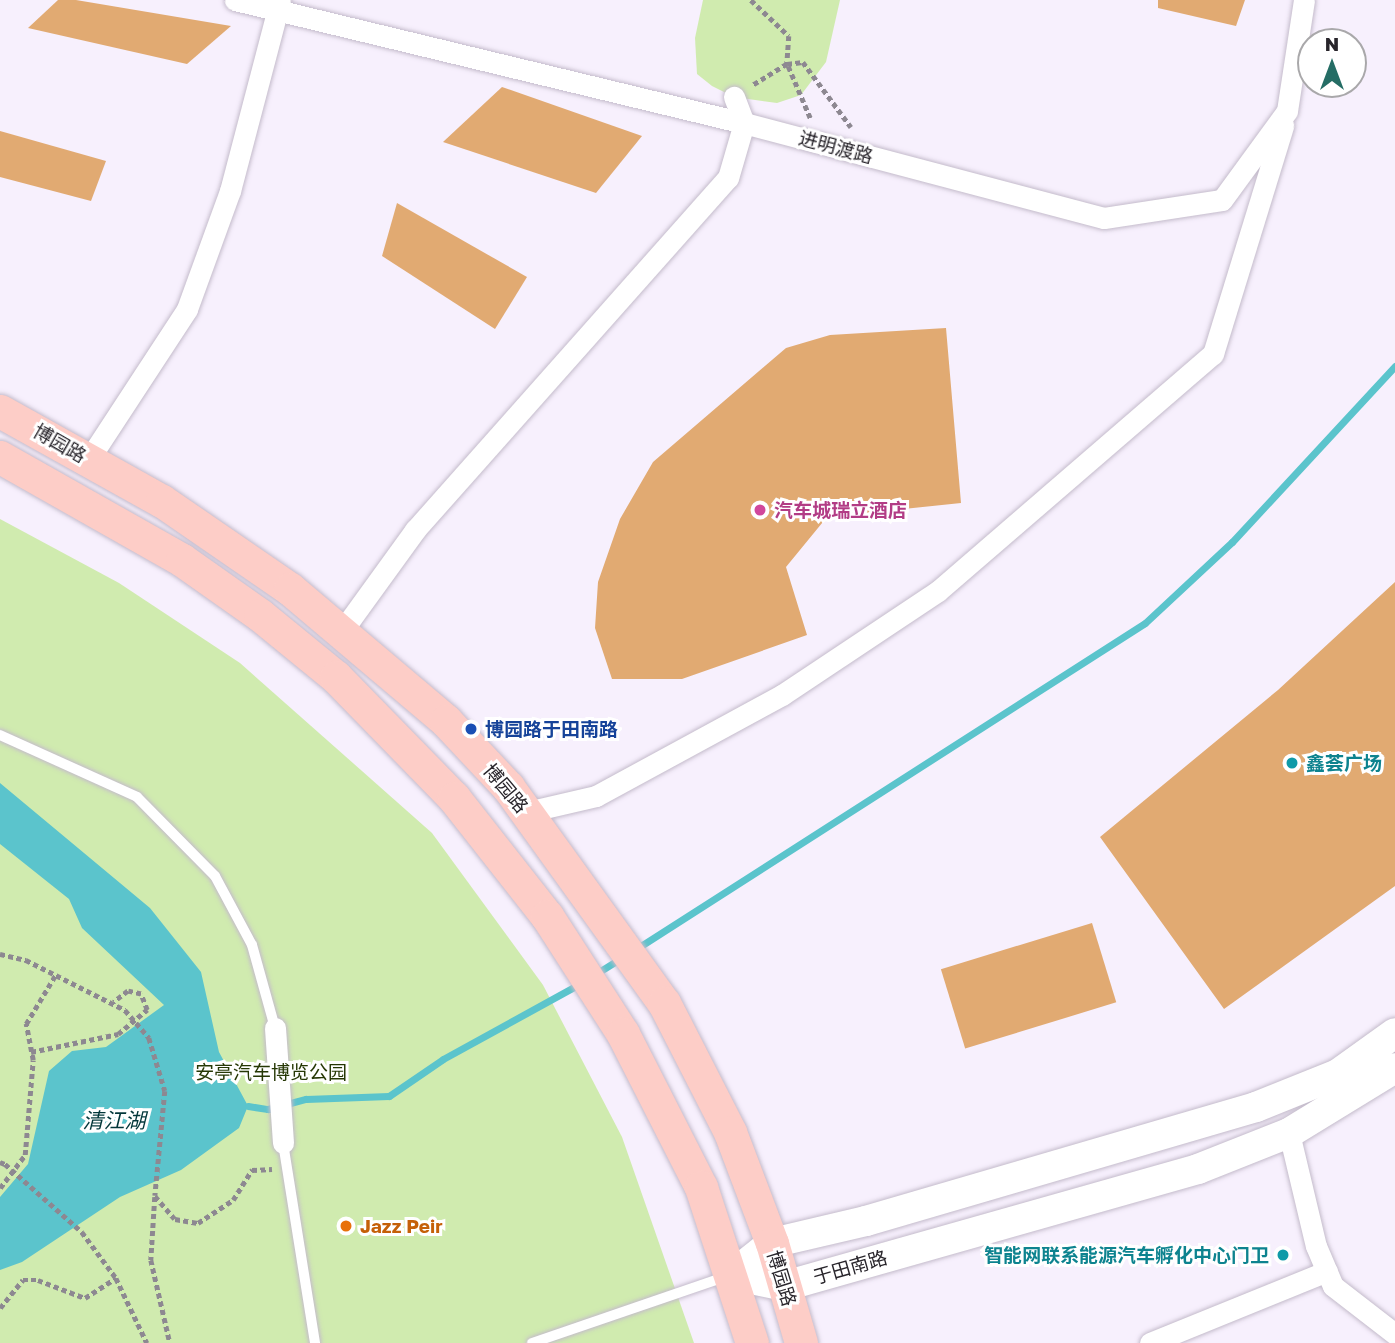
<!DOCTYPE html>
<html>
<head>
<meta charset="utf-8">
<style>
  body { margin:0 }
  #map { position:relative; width:1395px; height:1343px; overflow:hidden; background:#f7f0fd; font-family:"Golos Text","Noto Sans SC",sans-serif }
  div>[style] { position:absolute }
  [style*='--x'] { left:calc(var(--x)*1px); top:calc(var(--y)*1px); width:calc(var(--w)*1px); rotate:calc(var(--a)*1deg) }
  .green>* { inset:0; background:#d0ebaf }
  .water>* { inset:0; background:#5bc4cc }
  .stream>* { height:7px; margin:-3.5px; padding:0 3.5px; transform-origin:3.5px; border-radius:3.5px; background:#5bc4cc }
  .building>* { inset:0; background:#e1aa72; transform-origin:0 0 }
  .path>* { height:4.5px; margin-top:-2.25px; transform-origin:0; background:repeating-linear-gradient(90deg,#8d8891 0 5px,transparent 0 8.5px) }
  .roads { filter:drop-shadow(0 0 2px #c4bbcb) drop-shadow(0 0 2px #c4bbcb) }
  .lane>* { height:10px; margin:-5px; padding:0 5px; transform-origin:5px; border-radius:5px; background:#fff }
  .street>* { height:21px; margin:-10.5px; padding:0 10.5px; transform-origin:10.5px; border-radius:10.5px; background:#fff }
  .secondary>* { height:30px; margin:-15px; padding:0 15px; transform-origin:15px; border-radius:15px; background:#fff }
  .primary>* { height:33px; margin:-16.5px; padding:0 16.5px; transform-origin:16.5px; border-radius:16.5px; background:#fdcdc7 }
  .path-bridge>* { height:4.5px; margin-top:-2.25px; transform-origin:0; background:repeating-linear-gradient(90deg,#8d8891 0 5px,transparent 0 8.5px) }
  .dots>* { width:19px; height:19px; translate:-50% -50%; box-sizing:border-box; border:4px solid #fff; border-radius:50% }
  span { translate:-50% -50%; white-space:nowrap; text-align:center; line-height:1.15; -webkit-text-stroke:6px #fff; paint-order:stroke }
  .street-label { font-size:19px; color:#28252b }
  .hotel-label { font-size:19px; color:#b23c85; font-weight:700 }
  .left { translate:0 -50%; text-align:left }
  .transit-label { font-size:19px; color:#164399; font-weight:700 }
  .culture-label { font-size:19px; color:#0d838f; font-weight:700 }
  .right { translate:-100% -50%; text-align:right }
  .park-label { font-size:19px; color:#263805 }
  .food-label { font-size:19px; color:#c56008; font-weight:700 }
  .water-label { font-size:21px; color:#02373a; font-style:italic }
  .north { position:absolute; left:1297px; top:28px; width:70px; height:70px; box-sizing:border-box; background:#fff; border:2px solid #a9a8aa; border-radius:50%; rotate:0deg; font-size:19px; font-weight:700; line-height:28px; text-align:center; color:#28252b }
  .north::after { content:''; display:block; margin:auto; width:24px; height:32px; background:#256d65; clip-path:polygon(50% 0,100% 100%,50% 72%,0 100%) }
</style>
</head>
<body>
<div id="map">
  <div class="green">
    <div style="clip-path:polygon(703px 0,840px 0,826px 62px,801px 95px,777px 103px,734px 97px,712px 86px,697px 74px,695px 38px)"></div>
    <div style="clip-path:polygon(0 519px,119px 583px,240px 663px,432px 833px,543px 985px,622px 1137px,694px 1343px,0 1343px)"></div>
  </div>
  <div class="water">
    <div style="clip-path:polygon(0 783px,150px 908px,201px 972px,219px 1052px,248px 1106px,239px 1128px,181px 1170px,120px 1197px,22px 1262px,0 1270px,0 1197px,28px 1164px,49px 1071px,72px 1051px,106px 1047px,164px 1005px,82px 928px,69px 899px,0 844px)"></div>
  </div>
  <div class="stream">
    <div style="--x:636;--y:949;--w:604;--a:-32.64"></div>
    <div style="--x:1145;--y:623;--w:119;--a:-43"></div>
    <div style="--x:1232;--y:542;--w:240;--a:-47.2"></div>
    <div style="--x:594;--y:975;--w:31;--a:-32"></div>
    <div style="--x:248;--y:1106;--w:20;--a:9"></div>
    <div style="--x:268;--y:1109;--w:39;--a:-15"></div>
    <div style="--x:306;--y:1099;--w:83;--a:-2.1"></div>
    <div style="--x:389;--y:1096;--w:65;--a:-34.4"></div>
    <div style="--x:443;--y:1059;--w:158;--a:-28.8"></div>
  </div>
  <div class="building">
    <div style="clip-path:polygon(58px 0,76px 0,231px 26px,187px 64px,28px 28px)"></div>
    <div style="clip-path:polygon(1158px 0,1245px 0,1236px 26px,1158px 8px)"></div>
    <div style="clip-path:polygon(502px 87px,642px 136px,596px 193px,443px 142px)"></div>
    <div style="clip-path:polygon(0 131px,106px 161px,91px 201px,0 177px)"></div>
    <div style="clip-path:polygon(397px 203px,527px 277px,495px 329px,382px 256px)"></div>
    <div style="clip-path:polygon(946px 328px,961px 503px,827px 517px,786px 567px,807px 635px,682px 679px,612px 679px,595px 628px,598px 582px,620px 519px,653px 462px,786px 348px,830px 335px)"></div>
    <div style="clip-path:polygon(1395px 582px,1395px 886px,1224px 1009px,1100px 837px,1278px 690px)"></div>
    <div style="left:1092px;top:923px;width:83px;height:158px;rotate:73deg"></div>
  </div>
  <div class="path">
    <div style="--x:751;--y:0;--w:52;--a:43.5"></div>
    <div style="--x:789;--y:36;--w:28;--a:94"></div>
    <div style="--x:787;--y:64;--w:40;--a:148"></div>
    <div style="--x:810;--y:118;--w:59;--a:-113.1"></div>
    <div style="--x:787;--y:64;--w:16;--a:-7"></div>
    <div style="--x:803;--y:62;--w:81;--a:53.6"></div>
    <div style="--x:0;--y:954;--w:27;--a:13"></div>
    <div style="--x:26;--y:960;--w:111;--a:26.8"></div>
    <div style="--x:31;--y:1052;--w:89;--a:-11.7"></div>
    <div style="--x:118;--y:1034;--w:38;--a:-40"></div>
    <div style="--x:147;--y:1010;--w:17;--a:-111"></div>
    <div style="--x:141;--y:994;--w:13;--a:-167"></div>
    <div style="--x:128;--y:991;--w:18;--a:142"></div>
    <div style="--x:0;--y:1162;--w:5;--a:22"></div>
    <div style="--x:0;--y:1188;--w:41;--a:-52.9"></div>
    <div style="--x:25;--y:1155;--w:95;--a:-85.2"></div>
    <div style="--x:33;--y:1060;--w:37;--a:-101"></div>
    <div style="--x:26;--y:1024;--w:58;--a:-59"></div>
    <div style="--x:155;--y:1196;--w:30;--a:49"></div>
    <div style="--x:175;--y:1219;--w:23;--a:10"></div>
    <div style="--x:198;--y:1223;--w:42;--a:-33.3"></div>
    <div style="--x:233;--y:1200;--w:36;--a:-58"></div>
    <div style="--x:252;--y:1170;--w:20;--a:-3"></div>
    <div style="--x:155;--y:1197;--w:63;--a:93.6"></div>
    <div style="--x:151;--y:1260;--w:85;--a:77.1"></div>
    <div style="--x:82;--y:1232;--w:57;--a:53.5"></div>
    <div style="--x:116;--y:1278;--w:72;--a:64.5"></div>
    <div style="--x:0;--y:1308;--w:36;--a:-51"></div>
    <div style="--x:23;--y:1280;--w:15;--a:0"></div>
    <div style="--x:38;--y:1280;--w:50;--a:21"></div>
    <div style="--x:85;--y:1298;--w:37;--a:-33"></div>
  </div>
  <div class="roads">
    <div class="lane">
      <div style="--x:0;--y:735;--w:150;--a:24.3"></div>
      <div style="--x:137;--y:797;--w:111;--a:45.4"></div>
      <div style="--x:215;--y:876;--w:78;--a:61.8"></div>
      <div style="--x:252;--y:945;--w:86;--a:74.5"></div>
      <div style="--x:283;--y:1143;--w:203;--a:80.9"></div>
      <div style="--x:532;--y:1343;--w:204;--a:-18.9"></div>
    </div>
    <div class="street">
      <div style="--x:235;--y:0;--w:524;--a:13.59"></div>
      <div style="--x:744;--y:123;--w:372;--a:14.8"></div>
      <div style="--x:1104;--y:218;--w:119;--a:-8.7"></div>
      <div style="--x:1222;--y:200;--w:110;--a:-53.9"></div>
      <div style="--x:1287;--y:111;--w:112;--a:-81.3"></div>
      <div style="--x:89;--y:459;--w:179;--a:-56.8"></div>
      <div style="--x:187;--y:309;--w:126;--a:-70"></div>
      <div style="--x:230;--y:191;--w:197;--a:-75.3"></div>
      <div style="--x:342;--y:631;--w:125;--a:-54.1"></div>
      <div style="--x:415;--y:530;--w:471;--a:-48.4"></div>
      <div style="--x:728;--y:178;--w:57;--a:-73.8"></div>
      <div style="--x:744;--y:123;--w:28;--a:-111"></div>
      <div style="--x:527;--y:812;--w:71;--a:-13.1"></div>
      <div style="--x:596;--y:796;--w:212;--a:-28.5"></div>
      <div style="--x:782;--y:695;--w:187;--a:-33.7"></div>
      <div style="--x:938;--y:591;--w:363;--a:-40.8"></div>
      <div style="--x:1213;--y:354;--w:239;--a:-72.9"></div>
      <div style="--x:275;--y:1028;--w:115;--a:86"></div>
      <div style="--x:1289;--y:1133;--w:116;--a:76.6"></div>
      <div style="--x:1316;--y:1246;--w:43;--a:67"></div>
      <div style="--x:1333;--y:1286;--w:78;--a:37.7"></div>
      <div style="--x:1150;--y:1343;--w:191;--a:-22.1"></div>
    </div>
    <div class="secondary">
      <div style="--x:732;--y:1275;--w:51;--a:-38.7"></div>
      <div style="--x:772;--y:1243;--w:97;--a:-13.2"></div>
      <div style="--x:866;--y:1221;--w:406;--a:-16.3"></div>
      <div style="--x:1256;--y:1107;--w:88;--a:-21.9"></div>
      <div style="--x:1338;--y:1074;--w:70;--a:-35.7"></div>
      <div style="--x:732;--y:1275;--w:54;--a:11.7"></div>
      <div style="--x:785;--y:1286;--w:429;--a:-15.8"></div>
      <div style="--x:1198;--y:1169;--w:98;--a:-21.6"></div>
      <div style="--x:1289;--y:1133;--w:124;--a:-31.5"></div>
    </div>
    <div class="primary">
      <div style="--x:0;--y:411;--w:185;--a:29.1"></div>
      <div style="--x:162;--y:501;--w:155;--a:34.5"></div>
      <div style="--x:290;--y:589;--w:204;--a:40.2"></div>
      <div style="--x:446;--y:721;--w:91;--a:46.8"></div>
      <div style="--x:508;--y:787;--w:266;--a:54.2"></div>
      <div style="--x:664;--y:1003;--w:145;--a:62.9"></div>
      <div style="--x:730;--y:1132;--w:119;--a:69.3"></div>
      <div style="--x:772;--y:1243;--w:104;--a:73.8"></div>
      <div style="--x:0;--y:457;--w:209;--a:29.5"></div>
      <div style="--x:182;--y:560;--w:95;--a:35.2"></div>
      <div style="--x:260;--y:615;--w:98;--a:39.2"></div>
      <div style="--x:336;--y:677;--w:169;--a:45.7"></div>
      <div style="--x:454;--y:798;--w:150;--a:51.8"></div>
      <div style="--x:547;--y:916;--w:140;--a:57.2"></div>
      <div style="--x:623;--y:1034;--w:172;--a:63"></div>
      <div style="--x:701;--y:1187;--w:164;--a:71.9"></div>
    </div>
  </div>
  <div class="path-bridge">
    <div style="--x:125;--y:1010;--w:37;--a:49"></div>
    <div style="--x:149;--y:1038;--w:55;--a:73.2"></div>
    <div style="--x:165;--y:1091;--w:105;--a:95.4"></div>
    <div style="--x:5;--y:1164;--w:103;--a:41.4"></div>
  </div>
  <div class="dots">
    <div style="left:760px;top:510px;background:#d1479c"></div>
    <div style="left:471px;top:729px;background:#1a4fb4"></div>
    <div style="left:1292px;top:763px;background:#0f9aa8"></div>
    <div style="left:346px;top:1226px;background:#e8710a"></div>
    <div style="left:1283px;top:1255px;background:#0f9aa8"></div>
  </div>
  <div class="street-label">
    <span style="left:836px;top:147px;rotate:15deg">进明渡路</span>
    <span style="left:60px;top:443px;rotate:30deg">博园路</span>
    <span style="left:506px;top:788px;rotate:50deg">博园路</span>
    <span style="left:850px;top:1267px;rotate:-16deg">于田南路</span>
    <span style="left:782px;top:1278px;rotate:73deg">博园路</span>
  </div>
  <div class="hotel-label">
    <span class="left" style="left:774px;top:510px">汽车城瑞立酒店</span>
  </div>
  <div class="transit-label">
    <span class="left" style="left:485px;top:729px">博园路于田南路</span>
  </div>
  <div class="culture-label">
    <span class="left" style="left:1306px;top:763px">鑫荟广场</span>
    <span class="right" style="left:1269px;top:1255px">智能网联系能源汽车孵化中心门卫</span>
  </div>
  <div class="park-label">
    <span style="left:271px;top:1072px">安亭汽车博览公园</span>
  </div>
  <div class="food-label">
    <span class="left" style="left:360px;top:1226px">Jazz Peir</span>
  </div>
  <div class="water-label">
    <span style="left:114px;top:1120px">清江湖</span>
  </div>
  <div class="north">N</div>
</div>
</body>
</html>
